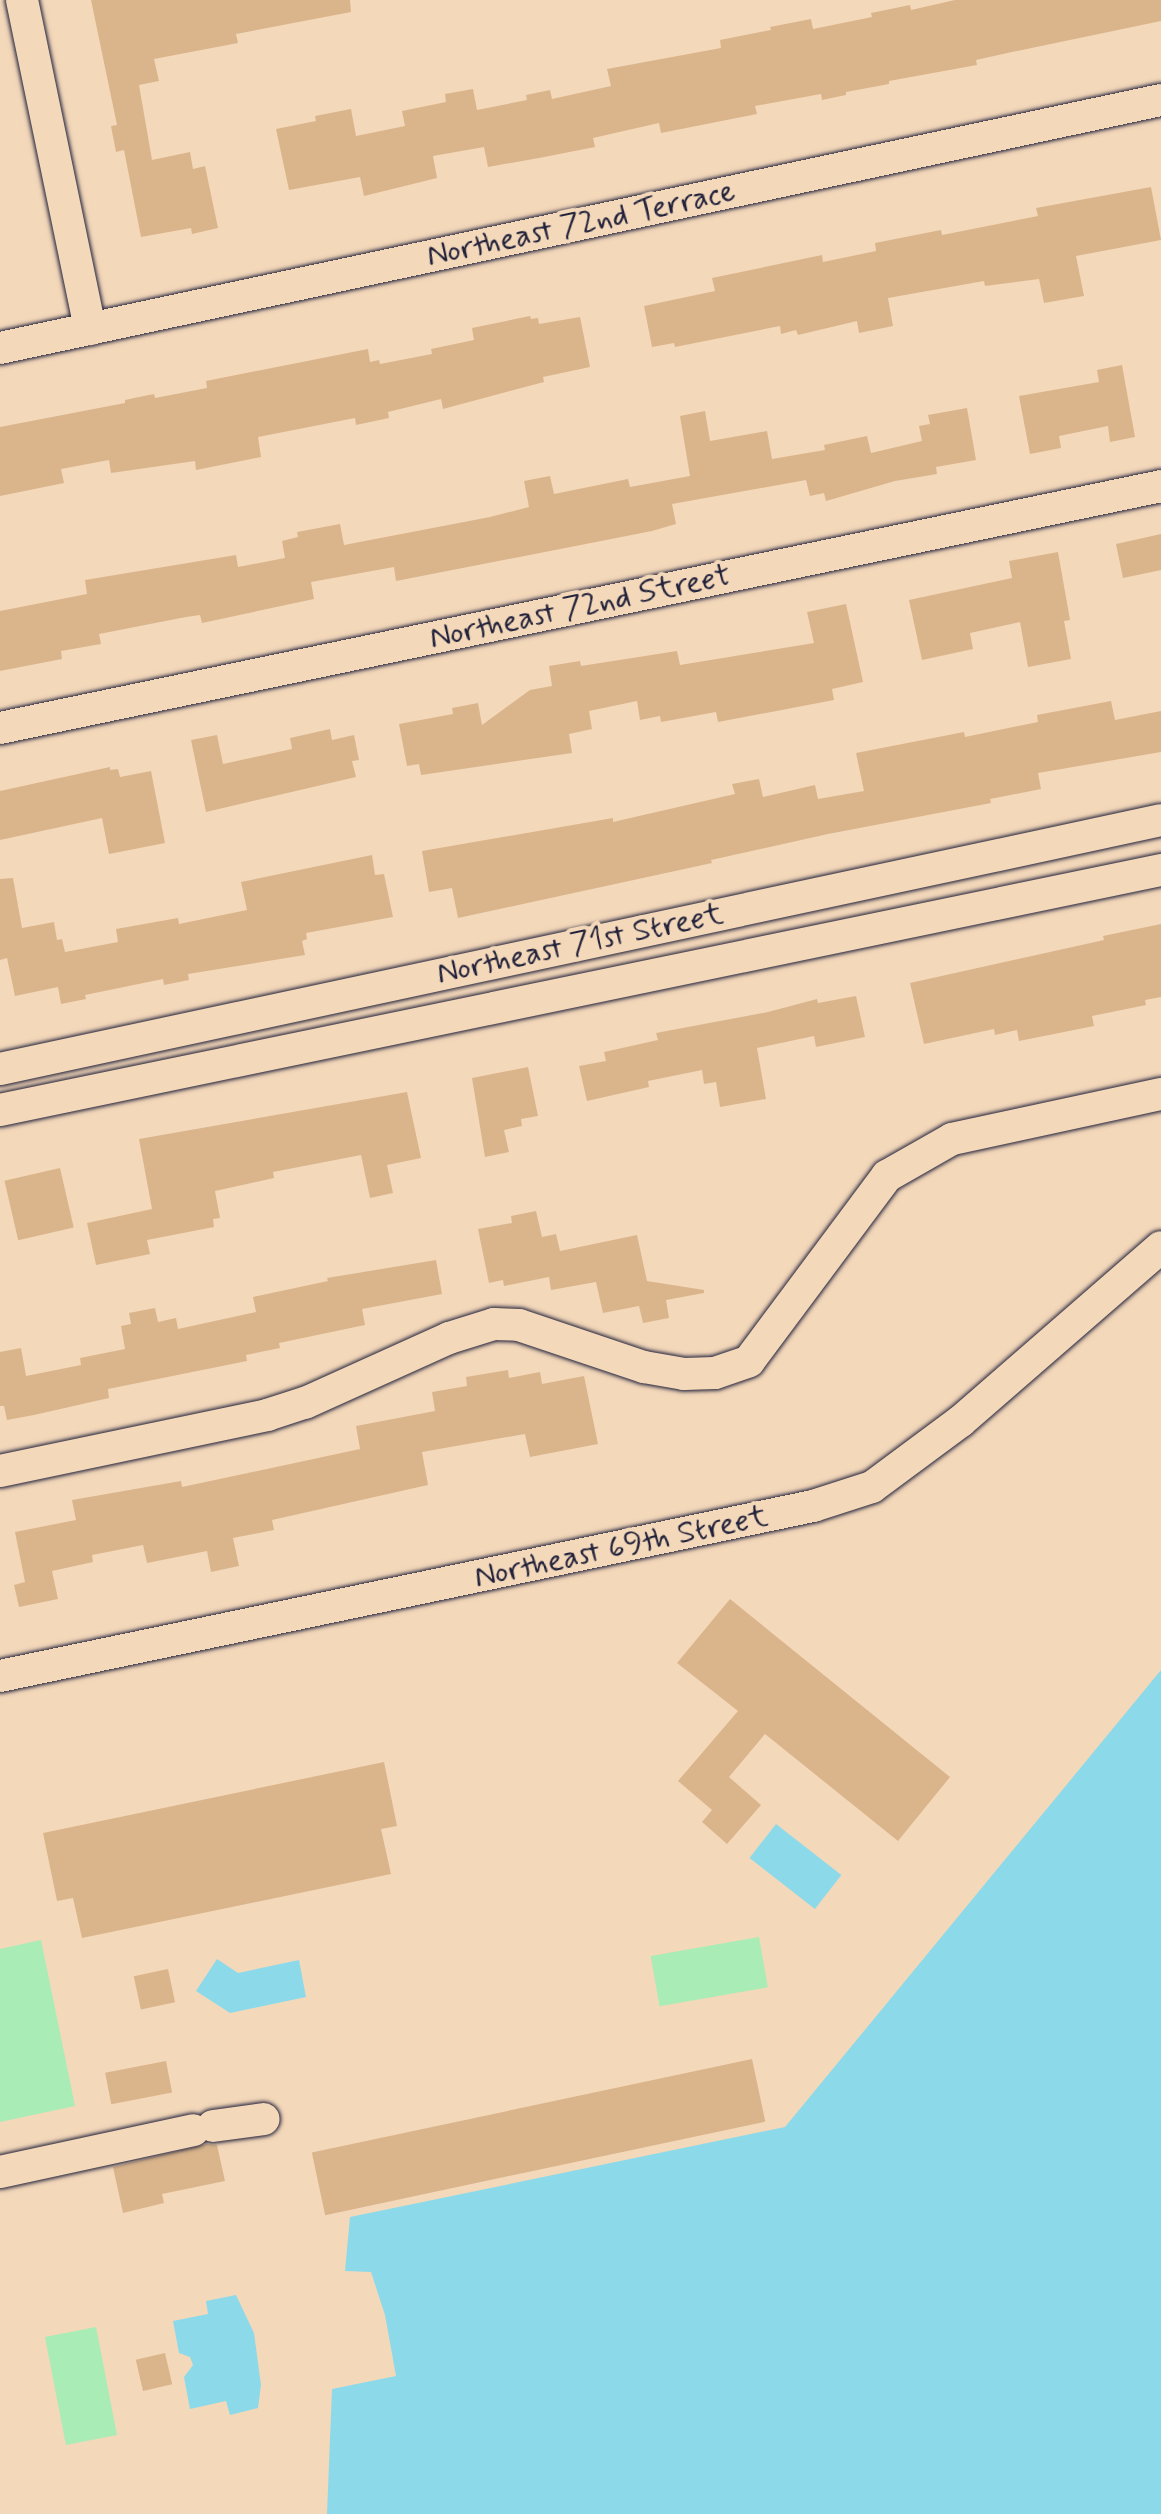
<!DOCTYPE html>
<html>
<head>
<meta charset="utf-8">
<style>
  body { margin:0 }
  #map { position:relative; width:1161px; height:2514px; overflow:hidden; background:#f4d8ba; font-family:Mynerve,sans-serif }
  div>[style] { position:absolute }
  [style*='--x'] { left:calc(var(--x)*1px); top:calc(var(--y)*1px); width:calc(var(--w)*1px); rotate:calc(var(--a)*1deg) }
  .green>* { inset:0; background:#a9ecb6; transform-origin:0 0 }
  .water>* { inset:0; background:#8cdae9; transform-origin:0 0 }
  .building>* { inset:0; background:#dab58c; transform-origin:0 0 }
  .roads { filter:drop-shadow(0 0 2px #22223b) drop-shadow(0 0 2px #22223b) }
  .minor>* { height:32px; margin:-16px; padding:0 16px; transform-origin:16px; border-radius:16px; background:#f4d8ba }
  span { translate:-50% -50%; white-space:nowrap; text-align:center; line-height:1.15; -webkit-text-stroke:8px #f4d8ba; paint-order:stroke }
  .street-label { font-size:32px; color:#22223b }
</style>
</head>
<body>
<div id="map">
  <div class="green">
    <div style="left:759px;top:1937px;width:51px;height:110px;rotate:80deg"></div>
    <div style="clip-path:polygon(41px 1940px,75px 2106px,0 2122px,0 1949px)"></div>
    <div style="left:96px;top:2327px;width:110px;height:52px;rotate:79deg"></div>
  </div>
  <div class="water">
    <div style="clip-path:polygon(1161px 1670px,1161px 2514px,327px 2514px,332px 2389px,396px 2376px,385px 2315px,371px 2272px,345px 2271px,350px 2217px,785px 2127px)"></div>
    <div style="left:776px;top:1824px;width:83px;height:43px;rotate:38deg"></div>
    <div style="clip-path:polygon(217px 1959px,238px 1973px,299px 1960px,306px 1997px,230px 2013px,196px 1991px)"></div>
    <div style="clip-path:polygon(236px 2295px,254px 2333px,261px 2385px,258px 2408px,230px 2415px,226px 2401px,190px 2409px,184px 2377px,193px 2365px,190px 2357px,179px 2353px,173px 2321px,208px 2314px,206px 2301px)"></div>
  </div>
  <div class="building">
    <div style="clip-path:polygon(91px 0,350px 0,351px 12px,236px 34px,238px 43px,154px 59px,159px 81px,139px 85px,152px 160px,190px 152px,193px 169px,205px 166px,218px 228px,192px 234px,191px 228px,141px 237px,124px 150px,116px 152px,111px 126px,117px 125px)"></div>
    <div style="clip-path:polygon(955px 0,1161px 0,1161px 21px,1012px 52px,976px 60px,977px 65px,889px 81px,889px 84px,846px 92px,846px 95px,822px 100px,821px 94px,755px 106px,757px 114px,661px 133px,659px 123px,593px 138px,595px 147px,539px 158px,488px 167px,484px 147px,433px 156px,437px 178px,364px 196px,360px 177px,289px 190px,276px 129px,316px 121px,315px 116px,351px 109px,356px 136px,405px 126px,402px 111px,446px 102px,445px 94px,473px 89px,477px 110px,527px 100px,526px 95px,550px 90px,552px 99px,611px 86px,607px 69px,721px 48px,720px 40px,771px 30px,770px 27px,811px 19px,813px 29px,872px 17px,871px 13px,910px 5px,911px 10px)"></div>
    <div style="clip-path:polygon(1151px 187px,1161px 240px,1076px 256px,1084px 296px,1044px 303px,1039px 279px,985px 286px,984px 281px,888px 298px,893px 326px,859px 333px,857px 321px,798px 335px,796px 330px,781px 334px,780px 326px,675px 347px,674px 343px,652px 347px,644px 306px,715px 291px,712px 278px,822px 255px,823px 262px,876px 251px,875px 243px,941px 230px,942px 235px,1038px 216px,1036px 208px)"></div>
    <div style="clip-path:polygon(530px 316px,531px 319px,538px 318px,539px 324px,580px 317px,590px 367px,543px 377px,544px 382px,443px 409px,441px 399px,388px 412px,389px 418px,356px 425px,355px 418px,258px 437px,261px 457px,196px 470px,195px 461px,111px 473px,109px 460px,61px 469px,64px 483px,0 496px,0 427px,125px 403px,125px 400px,139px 397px,154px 394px,155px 398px,207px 388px,206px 381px,368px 349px,370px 362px,379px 360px,380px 364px,432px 354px,431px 349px,474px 340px,472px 328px)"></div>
    <div style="clip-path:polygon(1122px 365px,1135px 437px,1110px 442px,1108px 426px,1059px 436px,1061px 448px,1030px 454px,1019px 396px,1099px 382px,1097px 370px)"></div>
    <div style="clip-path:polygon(967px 408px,976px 460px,936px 467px,937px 474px,895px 481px,826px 501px,824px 493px,810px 496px,806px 480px,672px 504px,676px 524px,652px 531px,396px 581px,394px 567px,311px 582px,314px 599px,202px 623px,200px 615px,186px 617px,99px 634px,101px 644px,61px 651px,62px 659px,0 671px,0 611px,87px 594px,85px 580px,236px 555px,238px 567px,285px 558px,282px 541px,298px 537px,297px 532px,340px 524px,344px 545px,490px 517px,529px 507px,524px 481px,550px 476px,554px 494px,628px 479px,630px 487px,690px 476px,680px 416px,705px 411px,710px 441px,767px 431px,772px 459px,825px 450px,824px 445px,867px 436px,871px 453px,922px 441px,919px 426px,930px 424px,928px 415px)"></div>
    <div style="clip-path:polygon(1161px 534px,1161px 570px,1123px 578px,1116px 544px)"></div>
    <div style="clip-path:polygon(1058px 552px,1070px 620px,1064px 621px,1071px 659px,1028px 667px,1020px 622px,970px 633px,973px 649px,922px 660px,909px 600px,1012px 578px,1009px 561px)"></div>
    <div style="clip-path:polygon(846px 604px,863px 682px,832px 689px,834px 700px,718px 722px,716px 712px,661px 722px,660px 716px,640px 720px,637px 701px,589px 711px,592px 729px,569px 734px,572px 753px,421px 775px,419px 764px,407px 766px,399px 724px,453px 714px,452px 708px,478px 703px,482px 725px,530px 690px,552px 686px,549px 666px,580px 661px,581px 666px,677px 651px,680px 665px,814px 643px,807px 612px)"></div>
    <div style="clip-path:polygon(1111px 701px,1115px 720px,1161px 711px,1161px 752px,1038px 773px,1041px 789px,990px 799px,991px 803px,828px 834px,711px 860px,712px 863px,458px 918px,452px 888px,429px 892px,422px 851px,613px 818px,613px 822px,735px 794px,732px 784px,759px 779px,763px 797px,815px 785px,818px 799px,864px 791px,856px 753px,964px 732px,965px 737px,1038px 722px,1037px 715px)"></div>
    <div style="clip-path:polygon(330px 729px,332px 740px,354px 735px,359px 760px,352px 761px,356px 777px,206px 812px,191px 740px,217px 735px,223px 764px,292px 749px,290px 738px)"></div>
    <div style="clip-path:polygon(110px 767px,110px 770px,118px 769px,120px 777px,151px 771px,165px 843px,109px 854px,102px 818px,0 840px,0 791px)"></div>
    <div style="clip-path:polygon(372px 855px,375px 875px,384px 874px,393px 917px,306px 933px,307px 939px,302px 941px,305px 955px,188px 974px,189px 980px,164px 985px,163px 979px,85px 995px,86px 999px,61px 1004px,58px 987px,15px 996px,7px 958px,0 960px,0 879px,13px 878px,22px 928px,54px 922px,57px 940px,62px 939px,65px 952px,118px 942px,116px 929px,178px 918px,179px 924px,247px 910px,241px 882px)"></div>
    <div style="clip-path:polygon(1161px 924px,1161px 997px,1145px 1000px,1146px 1005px,1092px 1016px,1094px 1026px,1019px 1041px,1017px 1030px,995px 1035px,994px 1029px,924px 1044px,910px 983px,1104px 940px,1103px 936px)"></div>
    <div style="clip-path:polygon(856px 996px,865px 1037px,816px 1047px,814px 1036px,757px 1048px,766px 1099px,720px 1107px,716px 1082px,704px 1084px,702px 1070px,648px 1081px,649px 1087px,587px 1101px,579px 1066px,606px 1061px,604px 1052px,658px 1040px,656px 1033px,768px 1012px,817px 999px,818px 1003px)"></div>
    <div style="clip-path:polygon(528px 1067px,538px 1116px,521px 1119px,522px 1126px,504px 1130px,509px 1152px,485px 1157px,472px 1078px)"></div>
    <div style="clip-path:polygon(407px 1092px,421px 1158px,387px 1165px,393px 1193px,370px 1198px,361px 1155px,273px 1172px,274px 1178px,215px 1191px,220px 1218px,213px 1219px,214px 1227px,147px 1240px,150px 1254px,96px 1265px,87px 1223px,152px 1209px,139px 1139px)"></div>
    <div style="left:60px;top:1168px;width:61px;height:57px;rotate:77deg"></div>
    <div style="clip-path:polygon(536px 1211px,542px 1237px,556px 1234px,560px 1251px,637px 1235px,647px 1281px,704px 1290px,704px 1293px,666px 1300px,669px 1318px,643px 1323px,639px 1306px,603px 1313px,596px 1282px,551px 1290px,549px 1277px,504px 1286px,503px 1280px,489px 1283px,478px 1229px,512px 1223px,511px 1216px)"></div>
    <div style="clip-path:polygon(436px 1260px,442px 1294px,362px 1309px,365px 1325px,279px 1343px,280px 1348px,246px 1355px,247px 1361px,108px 1389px,109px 1398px,34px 1415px,7px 1420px,4px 1406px,0 1406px,0 1352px,21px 1348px,26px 1376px,81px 1365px,80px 1358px,125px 1349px,121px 1326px,131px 1324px,129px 1313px,155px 1308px,158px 1322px,176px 1318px,178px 1329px,256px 1312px,253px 1297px,328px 1281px,327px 1278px)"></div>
    <div style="clip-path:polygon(508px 1370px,509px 1378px,540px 1372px,542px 1384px,584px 1376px,598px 1444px,530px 1457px,525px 1434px,422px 1452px,428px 1485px,272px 1520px,274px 1530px,233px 1538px,239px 1566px,211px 1572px,207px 1551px,147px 1563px,143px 1545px,92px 1555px,93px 1562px,52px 1571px,58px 1599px,19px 1607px,14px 1585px,25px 1582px,15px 1532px,76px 1520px,72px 1500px,181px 1481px,182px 1487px,360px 1449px,356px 1426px,435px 1411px,432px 1392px,467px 1386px,466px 1377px)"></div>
    <div style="clip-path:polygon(730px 1599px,950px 1777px,898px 1841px,765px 1734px,729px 1777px,761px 1805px,727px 1844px,702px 1822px,712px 1810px,678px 1781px,738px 1711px,677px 1663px)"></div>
    <div style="clip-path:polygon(384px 1762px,397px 1826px,381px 1829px,391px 1874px,82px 1938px,73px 1898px,57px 1901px,43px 1833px)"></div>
    <div style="left:168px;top:1969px;width:34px;height:35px;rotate:78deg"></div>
    <div style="left:752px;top:2059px;width:64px;height:450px;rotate:78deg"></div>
    <div style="left:166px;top:2061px;width:32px;height:62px;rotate:79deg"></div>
    <div style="clip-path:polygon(207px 2144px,217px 2145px,225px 2181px,162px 2194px,164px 2203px,123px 2213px,113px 2167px)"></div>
    <div style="left:165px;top:2353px;width:32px;height:30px;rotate:77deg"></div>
  </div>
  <div class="roads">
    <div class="minor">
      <div style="--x:22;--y:0;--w:336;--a:78.3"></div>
      <div style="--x:0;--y:348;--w:1187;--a:-12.06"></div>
      <div style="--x:0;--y:728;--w:1186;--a:-11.77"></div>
      <div style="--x:0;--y:1069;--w:1187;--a:-12.1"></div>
      <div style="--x:0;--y:1110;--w:1186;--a:-11.68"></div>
      <div style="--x:0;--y:1471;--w:273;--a:-11.8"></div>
      <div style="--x:267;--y:1415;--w:40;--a:-18"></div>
      <div style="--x:305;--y:1403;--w:158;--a:-24.3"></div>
      <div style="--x:449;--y:1338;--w:47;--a:-17.3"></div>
      <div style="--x:494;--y:1324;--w:25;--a:2"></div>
      <div style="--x:519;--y:1325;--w:132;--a:18.6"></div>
      <div style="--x:644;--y:1367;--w:41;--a:9.9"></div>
      <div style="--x:684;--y:1374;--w:31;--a:-2"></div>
      <div style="--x:715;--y:1373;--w:36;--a:-19"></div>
      <div style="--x:749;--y:1361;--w:231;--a:-53.3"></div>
      <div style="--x:887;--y:1176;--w:75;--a:-29.6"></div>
      <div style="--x:952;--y:1139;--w:214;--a:-12.2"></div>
      <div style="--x:0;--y:1676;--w:831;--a:-11.81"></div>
      <div style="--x:813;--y:1506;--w:62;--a:-17.9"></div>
      <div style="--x:872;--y:1487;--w:111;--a:-36.6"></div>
      <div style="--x:961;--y:1421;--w:265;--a:-41"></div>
      <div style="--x:213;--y:2126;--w:51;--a:-7.8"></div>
      <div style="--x:0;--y:2172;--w:198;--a:-12.2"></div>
    </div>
  </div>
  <div class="street-label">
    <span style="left:581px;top:224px;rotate:-12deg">Northeast 72nd Terrace</span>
    <span style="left:580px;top:607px;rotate:-12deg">Northeast 72nd Street</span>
    <span style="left:580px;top:944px;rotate:-12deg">Northeast 71st Street</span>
    <span style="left:621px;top:1547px;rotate:-12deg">Northeast 69th Street</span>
  </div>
</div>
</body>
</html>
